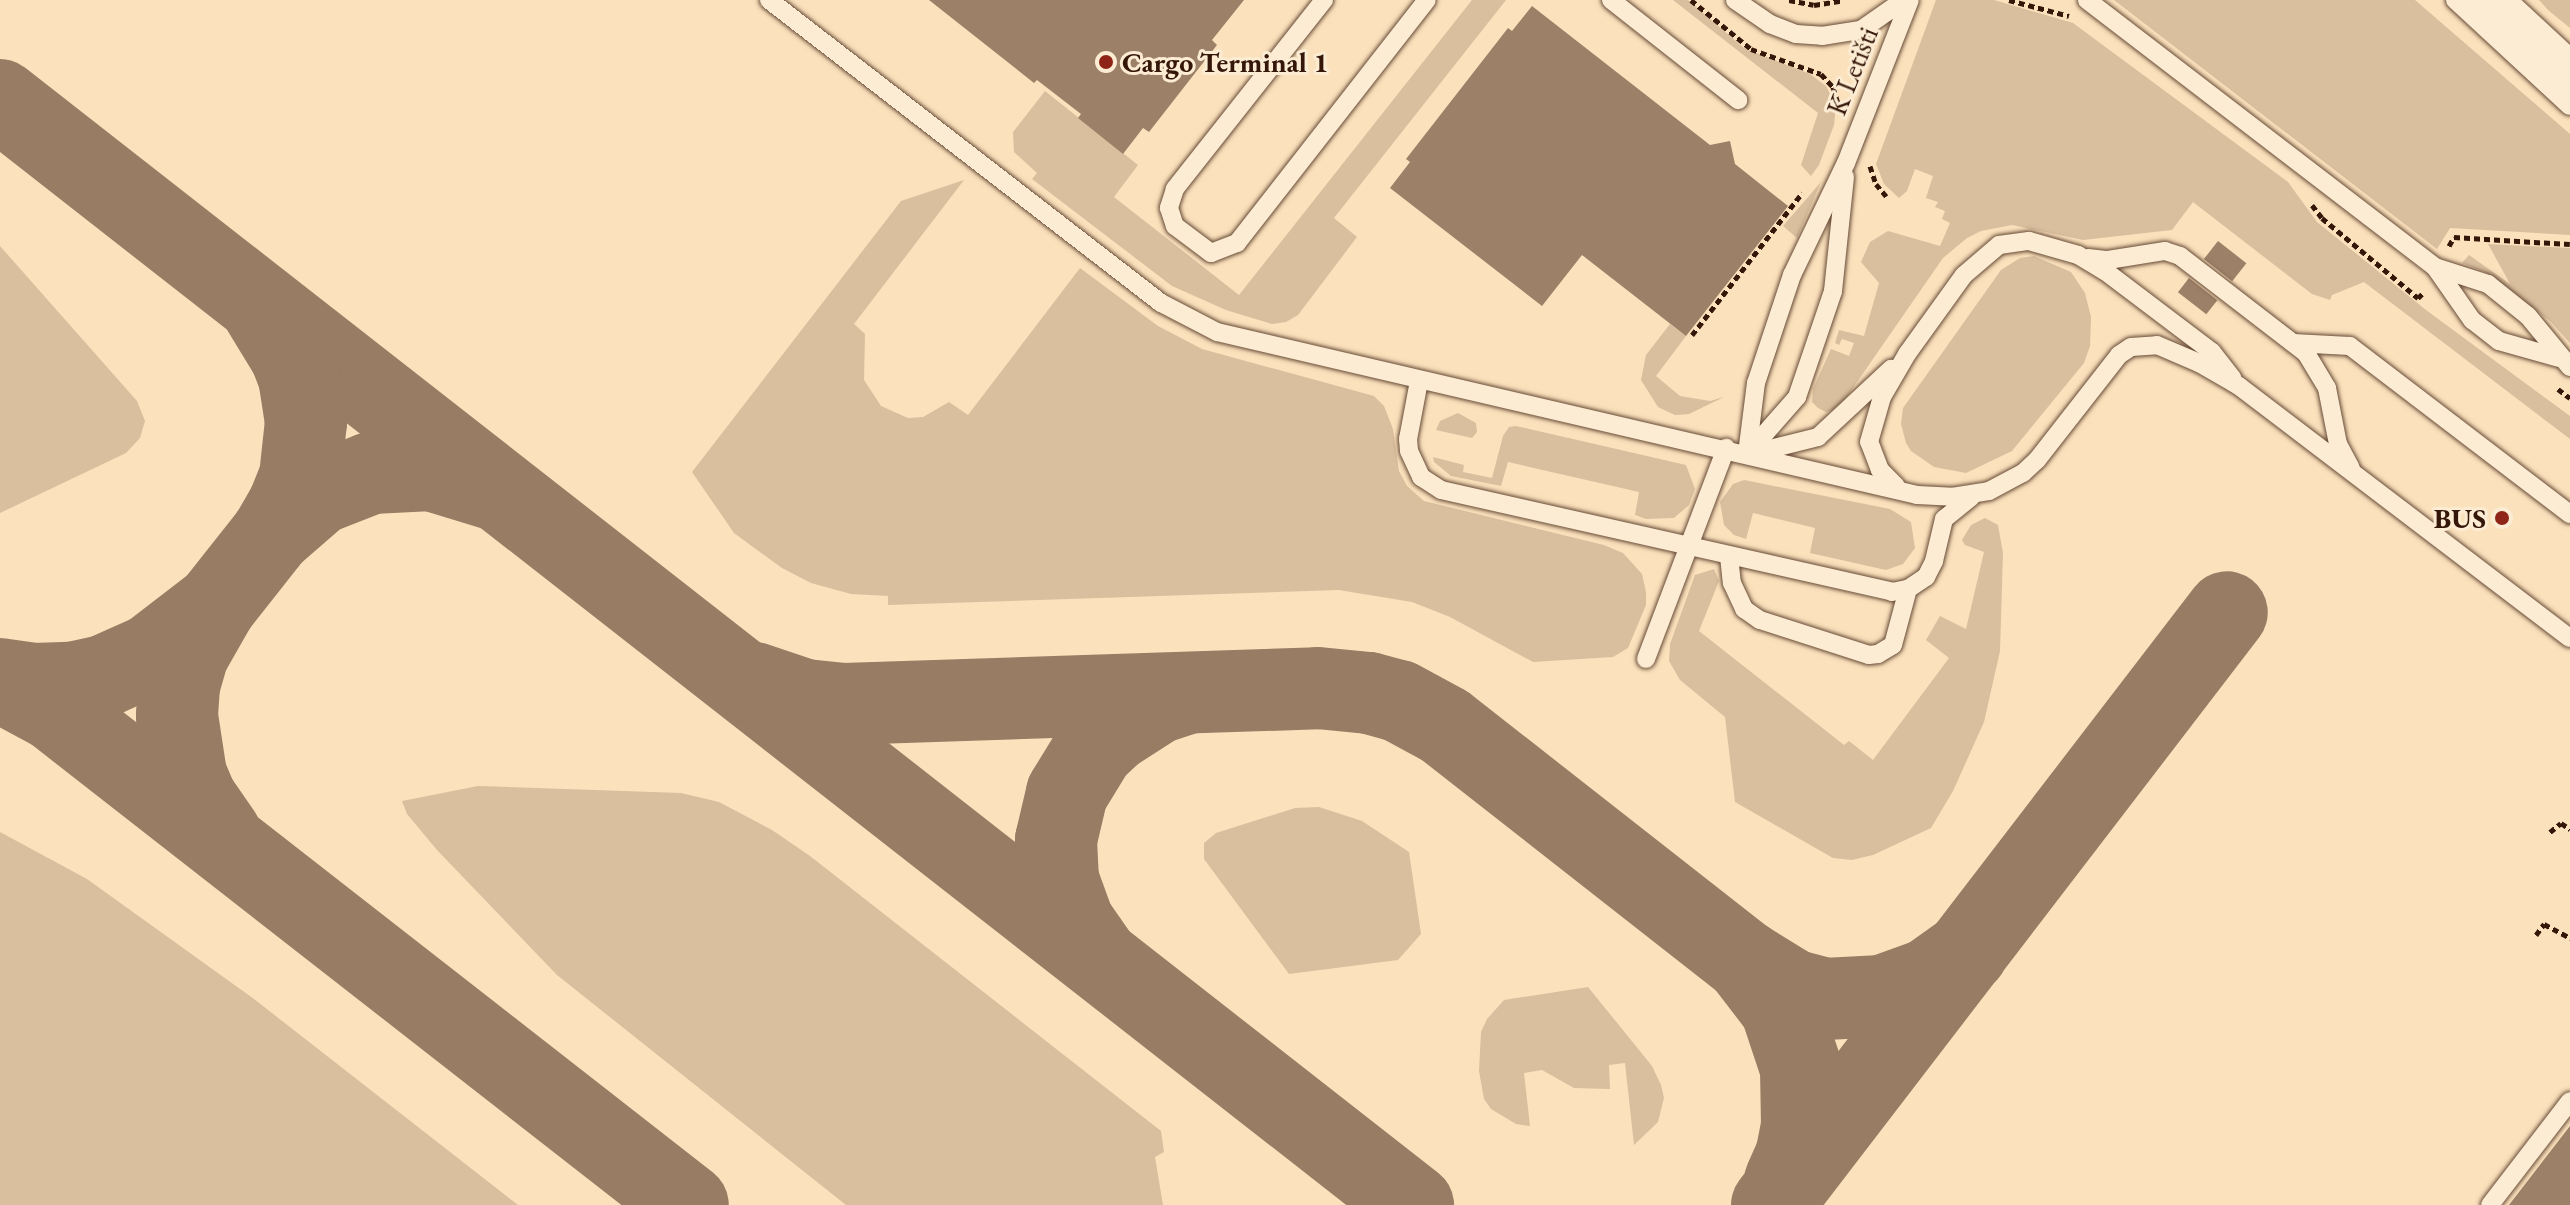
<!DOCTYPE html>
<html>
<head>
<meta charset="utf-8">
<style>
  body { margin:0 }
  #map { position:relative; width:2570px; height:1205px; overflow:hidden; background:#fbe1bc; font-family:"EB Garamond",serif }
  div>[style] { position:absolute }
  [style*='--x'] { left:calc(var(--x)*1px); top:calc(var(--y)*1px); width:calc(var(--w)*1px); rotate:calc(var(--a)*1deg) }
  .green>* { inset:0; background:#d9bf9e }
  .taxiway>* { height:82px; margin:-41px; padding:0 41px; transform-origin:41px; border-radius:41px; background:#987c63 }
  .building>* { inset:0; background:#9c8067; transform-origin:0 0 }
  .path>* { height:5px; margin-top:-2.5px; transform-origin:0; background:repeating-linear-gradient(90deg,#35170a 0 6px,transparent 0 10px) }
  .roads { filter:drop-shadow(0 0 2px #664a36) drop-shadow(0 0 2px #664a36) }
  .service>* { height:18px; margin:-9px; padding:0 9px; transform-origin:9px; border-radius:9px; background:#fcecd3 }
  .secondary>* { height:44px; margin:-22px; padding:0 22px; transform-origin:22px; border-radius:22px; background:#fcecd3 }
  .dots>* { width:22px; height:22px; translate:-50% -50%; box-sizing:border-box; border:4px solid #fcecd3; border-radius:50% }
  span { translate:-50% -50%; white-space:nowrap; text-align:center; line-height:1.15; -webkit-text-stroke:6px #fcecd3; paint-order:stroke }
  .poi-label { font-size:28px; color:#35170a; font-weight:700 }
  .left { translate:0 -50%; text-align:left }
  .right { translate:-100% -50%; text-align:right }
  .street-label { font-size:28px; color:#35170a }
</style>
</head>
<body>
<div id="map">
  <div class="green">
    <div style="clip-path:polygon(1472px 0,1506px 0,1334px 218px,1357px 237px,1298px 315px,1286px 322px,1272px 324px,1226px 310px,1172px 286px,1032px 179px,1037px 173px,1014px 152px,1013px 132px,1045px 91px,1138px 165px,1114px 197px,1239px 295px)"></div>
    <div style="clip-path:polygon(1673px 0,1688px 0,1744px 48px,1810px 74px,1826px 86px,1836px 106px,1834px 125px,1819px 165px,1811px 176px,1801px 165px,1818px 113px)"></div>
    <div style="clip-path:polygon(1936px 0,1994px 0,2073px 23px,2288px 182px,2317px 222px,2426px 310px,2570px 416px,2570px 439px,2364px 282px,2332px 295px,2330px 300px,2312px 294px,2193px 202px,2172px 230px,2083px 240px,2012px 225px,1981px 231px,1967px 238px,1943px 258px,1839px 408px,1826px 412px,1818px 408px,1812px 402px,1813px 389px,1831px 349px,1849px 356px,1854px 343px,1842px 339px,1839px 345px,1835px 343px,1839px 330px,1864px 336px,1879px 283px,1861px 262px,1870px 242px,1888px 231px,1940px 246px,1950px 223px,1942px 219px,1945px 211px,1935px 207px,1938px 202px,1926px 198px,1933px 176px,1915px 169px,1907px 191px,1899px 198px,1884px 184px,1876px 164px)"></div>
    <div style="clip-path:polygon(2114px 0,2415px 0,2570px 134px,2570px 235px,2450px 228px,2437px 249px)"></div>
    <div style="clip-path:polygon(2539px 0,2570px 0,2570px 28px,2548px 10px)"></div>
    <div style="clip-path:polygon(964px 180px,854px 324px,865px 334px,864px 380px,881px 406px,908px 418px,923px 417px,949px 402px,968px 415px,1080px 268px,1158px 326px,1202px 349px,1374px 396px,1384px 406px,1393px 429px,1399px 471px,1407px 486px,1424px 501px,1604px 545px,1623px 553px,1642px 574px,1646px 592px,1646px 605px,1628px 648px,1613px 657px,1533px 662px,1450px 617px,1412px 602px,1339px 590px,888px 605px,888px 596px,851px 594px,811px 583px,782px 568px,734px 533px,692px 472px,901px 201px)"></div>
    <div style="clip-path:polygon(1821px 182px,1797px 238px,1783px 226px)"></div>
    <div style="clip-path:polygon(2488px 244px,2570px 248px,2570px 343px,2550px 321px,2509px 290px,2485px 272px,2462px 263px,2469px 255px,2510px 284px)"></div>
    <div style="clip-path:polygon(0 246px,137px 401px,145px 421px,140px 438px,126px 453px,0 513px)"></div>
    <div style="clip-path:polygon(2034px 256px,2071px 272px,2085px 293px,2091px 317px,2090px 346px,2084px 363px,2012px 451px,1966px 473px,1934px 467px,1911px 451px,1906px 443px,1901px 424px,1903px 408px,2001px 270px,2020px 258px)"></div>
    <div style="clip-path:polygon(1670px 324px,1686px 336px,1656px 376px,1680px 396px,1710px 401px,1724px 397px,1689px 414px,1675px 415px,1658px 407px,1641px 380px,1646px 355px)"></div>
    <div style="clip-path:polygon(1458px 413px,1476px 423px,1477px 432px,1472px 438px,1436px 430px,1440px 421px)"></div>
    <div style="clip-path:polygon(1516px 426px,1686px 465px,1695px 489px,1689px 505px,1674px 518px,1646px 519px,1635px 515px,1639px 492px,1508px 462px,1501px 486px,1451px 476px,1434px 462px,1433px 457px,1464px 465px,1463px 472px,1492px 478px,1503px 436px,1509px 427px)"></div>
    <div style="clip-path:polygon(1744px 480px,1890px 509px,1911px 522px,1915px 548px,1903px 564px,1886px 570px,1810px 553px,1815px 528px,1753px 513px,1746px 539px,1734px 535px,1724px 525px,1720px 502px,1733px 484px)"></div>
    <div style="clip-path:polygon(1985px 518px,1998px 525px,2003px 553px,2000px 651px,1984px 722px,1953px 791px,1931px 828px,1873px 855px,1852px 860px,1833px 858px,1735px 802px,1725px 717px,1680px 680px,1669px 661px,1670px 644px,1695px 575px,1714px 569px,1719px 581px,1699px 631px,1844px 745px,1849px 741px,1873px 760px,1949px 658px,1926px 640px,1940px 616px,1966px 629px,1984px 552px,1965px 545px,1962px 540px,1971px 525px)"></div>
    <div style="clip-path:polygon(478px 786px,681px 793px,719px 802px,772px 830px,810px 856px,1161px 1131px,1164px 1152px,1155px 1157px,1163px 1205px,846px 1205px,557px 975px,437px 850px,407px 814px,402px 801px)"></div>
    <div style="clip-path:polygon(1319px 807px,1362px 821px,1409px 852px,1421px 934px,1398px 960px,1289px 974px,1204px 859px,1204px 843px,1216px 833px,1295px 808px)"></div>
    <div style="clip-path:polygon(0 832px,87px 879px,254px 999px,518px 1205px,0 1205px)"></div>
    <div style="clip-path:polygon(1588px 987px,1652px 1066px,1661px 1085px,1664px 1098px,1658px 1122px,1634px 1145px,1625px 1063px,1609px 1065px,1610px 1089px,1574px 1088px,1542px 1070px,1524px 1073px,1530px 1126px,1516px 1124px,1491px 1109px,1484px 1099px,1479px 1071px,1481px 1032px,1487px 1019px,1504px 1000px)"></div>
  </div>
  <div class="taxiway">
    <div style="--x:0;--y:100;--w:1794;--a:38.03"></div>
    <div style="--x:272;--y:534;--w:61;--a:-41"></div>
    <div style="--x:318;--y:494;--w:57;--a:-21.6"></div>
    <div style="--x:371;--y:473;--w:60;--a:-2.9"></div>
    <div style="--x:431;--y:470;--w:65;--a:17"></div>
    <div style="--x:216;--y:605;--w:56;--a:119.7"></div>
    <div style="--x:188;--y:654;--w:33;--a:106"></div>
    <div style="--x:179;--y:686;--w:30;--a:94"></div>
    <div style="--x:177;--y:716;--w:60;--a:81.3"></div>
    <div style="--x:186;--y:775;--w:26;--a:67"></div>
    <div style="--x:196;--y:799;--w:44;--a:55.2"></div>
    <div style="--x:0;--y:679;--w:34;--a:8"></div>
    <div style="--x:34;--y:684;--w:37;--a:-2"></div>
    <div style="--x:71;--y:683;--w:34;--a:-12"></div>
    <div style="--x:104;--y:676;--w:51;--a:-24.1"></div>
    <div style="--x:151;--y:655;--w:82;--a:-37.6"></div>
    <div style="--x:216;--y:605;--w:90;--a:-51.7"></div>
    <div style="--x:272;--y:534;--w:34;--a:-60"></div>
    <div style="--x:289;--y:504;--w:29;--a:-68"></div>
    <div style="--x:300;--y:477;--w:55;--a:-83.8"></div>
    <div style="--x:306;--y:422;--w:46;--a:-98.8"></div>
    <div style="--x:299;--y:377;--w:22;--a:-111"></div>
    <div style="--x:291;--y:356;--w:54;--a:-121.3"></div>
    <div style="--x:0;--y:681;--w:61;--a:28.2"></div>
    <div style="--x:54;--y:710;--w:804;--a:37.98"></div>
    <div style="--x:754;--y:683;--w:54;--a:18.4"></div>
    <div style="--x:805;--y:700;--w:39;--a:6"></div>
    <div style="--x:844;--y:704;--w:474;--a:-1.9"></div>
    <div style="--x:1318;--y:688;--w:51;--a:5.6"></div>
    <div style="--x:1369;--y:693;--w:31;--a:15"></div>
    <div style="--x:1399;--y:701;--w:52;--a:28.5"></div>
    <div style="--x:1445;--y:726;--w:381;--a:38.1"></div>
    <div style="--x:1745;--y:961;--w:55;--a:31.7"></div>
    <div style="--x:1792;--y:990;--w:34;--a:15"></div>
    <div style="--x:1825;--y:999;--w:57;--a:-3"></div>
    <div style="--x:1882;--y:996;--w:50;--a:-19.9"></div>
    <div style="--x:1929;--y:979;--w:47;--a:-35.4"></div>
    <div style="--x:1096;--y:955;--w:38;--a:-125"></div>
    <div style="--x:1074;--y:924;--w:47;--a:-110"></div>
    <div style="--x:1058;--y:880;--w:40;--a:-92.9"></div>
    <div style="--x:1056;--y:840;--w:48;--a:-76.8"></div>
    <div style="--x:1067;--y:793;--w:52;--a:-58.5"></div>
    <div style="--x:1094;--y:749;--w:25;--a:-43"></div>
    <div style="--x:1112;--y:732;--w:54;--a:-32.8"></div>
    <div style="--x:1157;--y:703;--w:29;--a:-18"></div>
    <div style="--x:1745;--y:961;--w:59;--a:52.5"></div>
    <div style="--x:1781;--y:1008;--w:63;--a:71.6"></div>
    <div style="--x:1801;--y:1068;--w:58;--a:89"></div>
    <div style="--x:1802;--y:1126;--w:31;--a:101"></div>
    <div style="--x:1796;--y:1156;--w:27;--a:114"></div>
    <div style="--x:1772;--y:1205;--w:747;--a:-52.5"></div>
  </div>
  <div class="building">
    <div style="clip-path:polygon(929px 0,1244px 0,1212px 40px,1217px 45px,1149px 132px,1143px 128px,1123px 154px,1078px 118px,1081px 114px,1037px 80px,1034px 83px)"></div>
    <div style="clip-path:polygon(1532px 6px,1710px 145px,1730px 141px,1735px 164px,1788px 206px,1686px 336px,1582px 255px,1542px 306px,1390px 188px,1410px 162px,1406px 159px,1508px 28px,1512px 31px)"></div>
    <div style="left:2218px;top:241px;width:36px;height:23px;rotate:38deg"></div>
    <div style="left:2189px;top:278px;width:36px;height:18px;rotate:38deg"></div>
    <div style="clip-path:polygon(2570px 1126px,2570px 1205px,2509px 1205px)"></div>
  </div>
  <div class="path">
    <div style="--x:1691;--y:0;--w:77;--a:39.2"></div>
    <div style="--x:1751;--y:49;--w:74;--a:19.7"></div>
    <div style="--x:1821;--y:74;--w:18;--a:47"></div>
    <div style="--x:1833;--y:87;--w:24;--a:73"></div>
    <div style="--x:1789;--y:0;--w:25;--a:11"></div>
    <div style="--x:1814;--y:5;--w:30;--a:-9"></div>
    <div style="--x:2009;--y:0;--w:62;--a:14.9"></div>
    <div style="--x:1870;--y:166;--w:19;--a:72"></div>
    <div style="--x:1876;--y:184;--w:16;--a:50"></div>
    <div style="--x:2312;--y:205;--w:16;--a:52"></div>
    <div style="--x:2322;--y:218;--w:125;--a:39.8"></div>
    <div style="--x:2418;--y:298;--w:6;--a:-45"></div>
    <div style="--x:2449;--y:246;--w:10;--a:-61"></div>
    <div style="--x:2454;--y:237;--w:116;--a:3.5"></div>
    <div style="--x:1692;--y:335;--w:180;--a:-52.2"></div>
    <div style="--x:2558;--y:389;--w:15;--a:37"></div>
    <div style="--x:2550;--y:832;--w:14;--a:-39"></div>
    <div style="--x:2561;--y:823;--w:11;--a:34"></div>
    <div style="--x:2536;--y:935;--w:14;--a:-54"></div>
    <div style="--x:2544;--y:924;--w:30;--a:28"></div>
  </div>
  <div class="roads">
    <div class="service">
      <div style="--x:769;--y:0;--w:495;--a:37.7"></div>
      <div style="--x:1161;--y:303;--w:63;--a:27.4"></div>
      <div style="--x:1217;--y:332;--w:719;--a:13.11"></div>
      <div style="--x:1917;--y:495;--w:35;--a:3"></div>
      <div style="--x:1952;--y:497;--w:37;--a:-9"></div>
      <div style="--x:1989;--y:491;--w:38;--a:-28"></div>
      <div style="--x:2023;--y:473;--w:19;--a:-43"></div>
      <div style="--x:2037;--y:460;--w:133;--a:-52"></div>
      <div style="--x:2119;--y:355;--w:14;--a:-34"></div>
      <div style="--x:2131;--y:347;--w:26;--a:-4"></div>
      <div style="--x:2157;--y:345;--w:46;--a:23.2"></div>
      <div style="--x:2199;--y:363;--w:46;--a:29.9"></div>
      <div style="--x:2239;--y:386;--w:416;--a:37.3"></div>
      <div style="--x:1324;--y:0;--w:241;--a:128.3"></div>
      <div style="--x:1175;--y:189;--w:20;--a:108"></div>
      <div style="--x:1169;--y:208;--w:19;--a:72"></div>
      <div style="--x:1175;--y:226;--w:45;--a:36.9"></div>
      <div style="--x:1211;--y:253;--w:28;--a:-21"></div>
      <div style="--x:1237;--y:243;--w:308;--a:-52"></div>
      <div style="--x:1611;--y:0;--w:162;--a:38.2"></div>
      <div style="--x:1735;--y:0;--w:42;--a:34.4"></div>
      <div style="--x:1770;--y:24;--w:28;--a:21"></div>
      <div style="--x:1796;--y:34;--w:26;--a:4"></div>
      <div style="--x:1822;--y:36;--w:39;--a:-9"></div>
      <div style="--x:1861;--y:30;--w:52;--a:-34.9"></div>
      <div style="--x:2087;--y:0;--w:439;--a:37.5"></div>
      <div style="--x:2435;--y:267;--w:65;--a:55.1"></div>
      <div style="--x:2472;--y:320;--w:34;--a:38"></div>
      <div style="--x:2499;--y:341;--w:62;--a:15.8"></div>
      <div style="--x:2455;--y:0;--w:156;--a:42.7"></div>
      <div style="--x:2088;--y:258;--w:20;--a:6"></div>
      <div style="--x:2108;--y:260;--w:58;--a:-9"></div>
      <div style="--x:2165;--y:251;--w:16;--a:18"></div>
      <div style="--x:2180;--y:256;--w:159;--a:37.6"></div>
      <div style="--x:2306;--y:353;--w:41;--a:59"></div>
      <div style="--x:2327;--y:388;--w:57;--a:78.9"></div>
      <div style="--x:2338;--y:444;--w:27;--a:62"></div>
      <div style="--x:2435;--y:267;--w:56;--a:17.8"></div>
      <div style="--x:2488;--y:284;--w:51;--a:38.7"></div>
      <div style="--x:2528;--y:316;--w:66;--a:50.5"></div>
      <div style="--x:2293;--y:343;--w:57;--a:3"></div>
      <div style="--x:2350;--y:346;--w:277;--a:37.4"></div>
      <div style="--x:1419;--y:381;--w:59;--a:100.7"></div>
      <div style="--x:1408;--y:439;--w:12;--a:85"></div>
      <div style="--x:1409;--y:451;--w:29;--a:65"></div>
      <div style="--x:1421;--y:477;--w:24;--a:33"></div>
      <div style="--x:1441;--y:490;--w:462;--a:12.7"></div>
      <div style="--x:1892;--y:592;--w:16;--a:-11"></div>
      <div style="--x:1908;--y:589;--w:22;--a:-34"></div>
      <div style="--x:1926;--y:577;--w:18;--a:-63"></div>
      <div style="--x:1934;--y:561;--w:43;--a:-76.6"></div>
      <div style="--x:1944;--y:519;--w:35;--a:-39"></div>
      <div style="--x:1758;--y:452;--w:62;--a:-14"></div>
      <div style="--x:1818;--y:437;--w:100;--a:-43"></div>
      <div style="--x:1747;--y:454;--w:72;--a:-82.8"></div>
      <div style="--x:1756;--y:383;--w:114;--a:-71.6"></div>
      <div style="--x:1792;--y:275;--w:124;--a:-64.3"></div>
      <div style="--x:1846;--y:163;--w:175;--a:-68.6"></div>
      <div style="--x:1747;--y:454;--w:76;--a:-48.7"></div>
      <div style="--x:1797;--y:397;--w:112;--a:-71.2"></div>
      <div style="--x:1833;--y:291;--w:115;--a:-84"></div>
      <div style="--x:1896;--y:486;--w:23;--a:-135"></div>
      <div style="--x:1880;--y:470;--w:30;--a:-111"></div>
      <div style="--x:1869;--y:442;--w:47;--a:-73.9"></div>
      <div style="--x:1882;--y:397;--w:50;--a:-59.8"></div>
      <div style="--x:1907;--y:354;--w:97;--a:-54.2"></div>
      <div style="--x:1964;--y:275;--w:46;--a:-40.6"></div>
      <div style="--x:1999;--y:245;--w:30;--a:-8"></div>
      <div style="--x:2029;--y:241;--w:51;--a:15.9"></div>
      <div style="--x:2078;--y:255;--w:31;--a:31"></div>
      <div style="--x:2105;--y:271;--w:134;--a:37.1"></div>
      <div style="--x:2212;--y:352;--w:33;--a:52"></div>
      <div style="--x:1729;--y:556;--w:27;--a:84"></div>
      <div style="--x:1732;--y:583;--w:29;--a:65"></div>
      <div style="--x:1744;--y:609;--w:19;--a:35"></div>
      <div style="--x:1760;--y:620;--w:114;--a:17.8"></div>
      <div style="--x:1869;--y:655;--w:9;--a:-6"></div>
      <div style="--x:1878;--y:654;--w:17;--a:-31"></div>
      <div style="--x:1893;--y:645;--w:58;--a:-75"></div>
      <div style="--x:1646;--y:659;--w:226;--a:-69.2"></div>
      <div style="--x:2490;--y:1205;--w:131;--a:-52.4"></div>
    </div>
    <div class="secondary">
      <div style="--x:2489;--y:0;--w:110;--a:42.8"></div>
    </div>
  </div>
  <div class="dots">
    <div style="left:1106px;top:62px;background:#8f2418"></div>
    <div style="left:2502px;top:518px;background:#8f2418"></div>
  </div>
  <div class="poi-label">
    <span class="left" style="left:1122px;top:62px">Cargo Terminal 1</span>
    <span class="right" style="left:2486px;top:518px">BUS</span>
  </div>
  <div class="street-label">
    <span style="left:1852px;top:71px;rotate:-68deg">K Letišti</span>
  </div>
</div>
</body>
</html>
